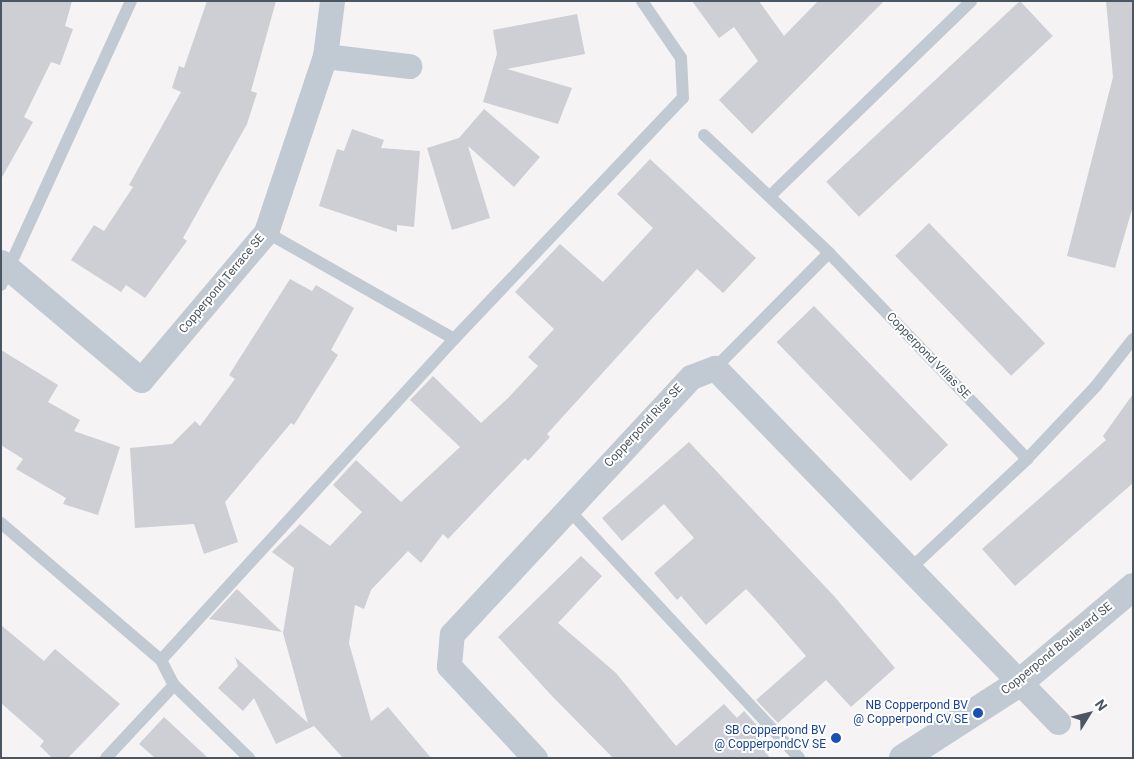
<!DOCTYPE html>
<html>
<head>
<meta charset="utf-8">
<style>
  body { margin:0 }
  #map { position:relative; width:1134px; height:759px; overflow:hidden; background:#f5f3f3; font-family:Roboto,sans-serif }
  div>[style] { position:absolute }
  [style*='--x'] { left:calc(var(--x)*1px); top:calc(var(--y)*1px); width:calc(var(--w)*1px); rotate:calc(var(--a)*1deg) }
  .building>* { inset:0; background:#cdcfd5; transform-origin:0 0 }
  .service>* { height:12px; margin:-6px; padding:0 6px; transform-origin:6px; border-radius:6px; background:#c1cad2 }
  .minor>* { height:25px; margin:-12.5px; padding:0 12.5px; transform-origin:12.5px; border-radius:12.5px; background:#c1cad2 }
  .tertiary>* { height:28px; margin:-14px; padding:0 14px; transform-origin:14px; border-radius:14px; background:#c1cad2 }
  .dots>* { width:14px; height:14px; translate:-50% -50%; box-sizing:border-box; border:2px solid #fff; border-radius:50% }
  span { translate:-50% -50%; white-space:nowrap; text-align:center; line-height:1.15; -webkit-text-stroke:4px #fff; paint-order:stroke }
  .street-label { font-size:12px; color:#4a5661 }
  .transit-label { font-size:12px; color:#164399 }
  .right { translate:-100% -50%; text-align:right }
  .frame { position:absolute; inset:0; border:2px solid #4a5661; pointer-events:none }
  .north { position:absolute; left:1064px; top:689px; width:50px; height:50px; -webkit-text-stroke:4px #fff; paint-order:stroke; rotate:54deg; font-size:14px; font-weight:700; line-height:20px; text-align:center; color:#4a5661 }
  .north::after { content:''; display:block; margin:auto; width:18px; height:22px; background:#4a5661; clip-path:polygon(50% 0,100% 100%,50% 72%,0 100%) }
</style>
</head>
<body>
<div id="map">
  <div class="building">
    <div style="clip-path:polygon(1px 1px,72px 1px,65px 26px,73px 29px,60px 65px,51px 62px,24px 117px,33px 122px,1px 179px)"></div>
    <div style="clip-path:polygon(207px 1px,276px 1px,251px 91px,257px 93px,247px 124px,183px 238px,187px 241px,145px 298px,126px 285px,121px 292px,71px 260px,94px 225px,104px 231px,133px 187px,129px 185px,181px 92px,172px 88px,179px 66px,184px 68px)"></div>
    <div style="clip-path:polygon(692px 1px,759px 1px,784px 36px,818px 1px,884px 1px,752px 134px,719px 100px,758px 61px,734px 27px,719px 38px)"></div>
    <div style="left:1020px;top:1px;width:48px;height:265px;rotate:47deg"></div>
    <div style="clip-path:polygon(1106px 1px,1133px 1px,1133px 206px,1115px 268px,1067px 256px,1113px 77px)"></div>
    <div style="clip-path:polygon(577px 14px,585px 54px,507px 69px,572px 88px,558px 124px,483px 102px,497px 54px,493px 30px)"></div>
    <div style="clip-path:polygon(484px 109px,540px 157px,514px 187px,468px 146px,490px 218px,452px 230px,427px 148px,459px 138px)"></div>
    <div style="clip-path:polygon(352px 129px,384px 140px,381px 148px,420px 151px,414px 227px,397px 225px,397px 232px,319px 206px,337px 149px,344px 151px)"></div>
    <div style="clip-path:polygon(650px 159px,756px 258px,723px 293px,697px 269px,547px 434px,550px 437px,528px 461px,525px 458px,448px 539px,443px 534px,421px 563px,408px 551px,371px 590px,364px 609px,355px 605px,349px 643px,371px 721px,388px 707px,431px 758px,343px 758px,314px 726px,276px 744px,254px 698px,243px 711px,218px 688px,238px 666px,235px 657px,308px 723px,283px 633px,294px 568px,272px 552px,300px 524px,330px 546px,362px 512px,333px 485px,356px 460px,401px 502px,460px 447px,410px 400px,433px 376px,481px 423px,508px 398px,538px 366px,528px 357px,554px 329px,515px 292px,560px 244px,603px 282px,653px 228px,617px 194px)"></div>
    <div style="left:929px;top:223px;width:167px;height:47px;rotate:46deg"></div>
    <div style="clip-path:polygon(290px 279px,312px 291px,316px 285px,354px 308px,331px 350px,338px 355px,294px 425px,291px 423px,225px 502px,238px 542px,204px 554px,194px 524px,135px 528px,130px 448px,172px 444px,195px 421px,200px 426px,235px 379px,229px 375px)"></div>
    <div style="left:814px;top:306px;width:193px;height:52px;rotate:46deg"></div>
    <div style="clip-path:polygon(1px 350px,58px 385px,48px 402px,80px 420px,74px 431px,120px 447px,98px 515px,63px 504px,66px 498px,16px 469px,23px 459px,1px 445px)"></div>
    <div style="clip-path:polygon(1133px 394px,1133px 483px,1015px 586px,982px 549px,1106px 440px,1103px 436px)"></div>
    <div style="clip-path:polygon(689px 442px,834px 596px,895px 668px,851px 707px,826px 680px,778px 723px,756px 700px,806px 656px,773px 618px,746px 589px,706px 625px,681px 596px,677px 600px,654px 573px,694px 538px,664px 504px,622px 541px,602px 518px)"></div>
    <div style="clip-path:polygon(581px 556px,602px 576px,558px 623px,616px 673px,676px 746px,724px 704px,737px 718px,744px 711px,765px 734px,757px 741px,770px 758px,613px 758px,552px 696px,498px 637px)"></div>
    <div style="clip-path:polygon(237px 589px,282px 632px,209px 619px)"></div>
    <div style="clip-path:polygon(1px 625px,44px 661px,55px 649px,120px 704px,68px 758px,52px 758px,40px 746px,44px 741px,1px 703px)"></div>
    <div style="clip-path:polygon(164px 717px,208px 758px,155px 758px,139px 744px)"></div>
  </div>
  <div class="service">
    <div style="--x:704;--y:135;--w:172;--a:43.3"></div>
    <div style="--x:829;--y:253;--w:286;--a:46.1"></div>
    <div style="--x:770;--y:196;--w:280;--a:-44.1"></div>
    <div style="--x:266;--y:232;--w:216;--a:29.6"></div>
    <div style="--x:1;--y:285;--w:312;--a:-65.4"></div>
    <div style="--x:715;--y:368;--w:162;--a:-45.3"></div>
    <div style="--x:567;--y:508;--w:341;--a:47.1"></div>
    <div style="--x:1;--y:523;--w:211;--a:40.6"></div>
    <div style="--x:161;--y:660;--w:28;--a:63"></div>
    <div style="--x:174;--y:685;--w:105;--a:44.2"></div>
    <div style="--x:909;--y:570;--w:162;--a:-43.2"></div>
    <div style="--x:1027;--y:459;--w:100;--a:-46.6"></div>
    <div style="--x:1096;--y:386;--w:60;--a:-51.8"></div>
    <div style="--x:161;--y:660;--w:435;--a:-47.6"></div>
    <div style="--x:454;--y:339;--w:332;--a:-46.5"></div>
    <div style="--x:683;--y:98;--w:40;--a:-92.9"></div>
    <div style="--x:681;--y:58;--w:69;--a:-124.4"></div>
    <div style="--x:106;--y:758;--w:100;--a:-47"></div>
  </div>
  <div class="minor">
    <div style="--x:325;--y:56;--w:85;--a:6.8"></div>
    <div style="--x:1;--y:262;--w:183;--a:40.1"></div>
    <div style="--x:141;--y:380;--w:194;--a:-49.8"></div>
    <div style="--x:266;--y:232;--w:186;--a:-71.5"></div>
    <div style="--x:325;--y:56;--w:55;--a:-82.7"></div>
    <div style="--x:535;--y:758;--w:126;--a:-133.1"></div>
    <div style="--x:449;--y:666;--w:32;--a:-85"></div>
    <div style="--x:452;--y:634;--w:351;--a:-47.1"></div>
    <div style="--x:691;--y:377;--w:26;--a:-21"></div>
    <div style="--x:715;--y:368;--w:493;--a:45.9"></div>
  </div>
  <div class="tertiary">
    <div style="--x:903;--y:758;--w:137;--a:-32.8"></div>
    <div style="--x:1018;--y:684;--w:150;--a:-40.1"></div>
  </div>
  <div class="dots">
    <div style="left:978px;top:713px;background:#1a4fb4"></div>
    <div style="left:836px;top:738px;background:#1a4fb4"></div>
  </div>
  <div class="street-label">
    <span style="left:222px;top:284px;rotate:-50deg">Copperpond Terrace SE</span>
    <span style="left:928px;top:356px;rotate:46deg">Copperpond Villas SE</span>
    <span style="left:644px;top:426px;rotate:-47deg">Copperpond Rise SE</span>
    <span style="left:1057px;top:649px;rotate:-39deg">Copperpond Boulevard SE</span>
  </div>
  <div class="transit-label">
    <span class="right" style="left:968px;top:713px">NB Copperpond BV<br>@ Copperpond CV SE</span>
    <span class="right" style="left:826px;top:738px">SB Copperpond BV<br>@ CopperpondCV SE</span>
  </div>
  <div class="frame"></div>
  <div class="north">N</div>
</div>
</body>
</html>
